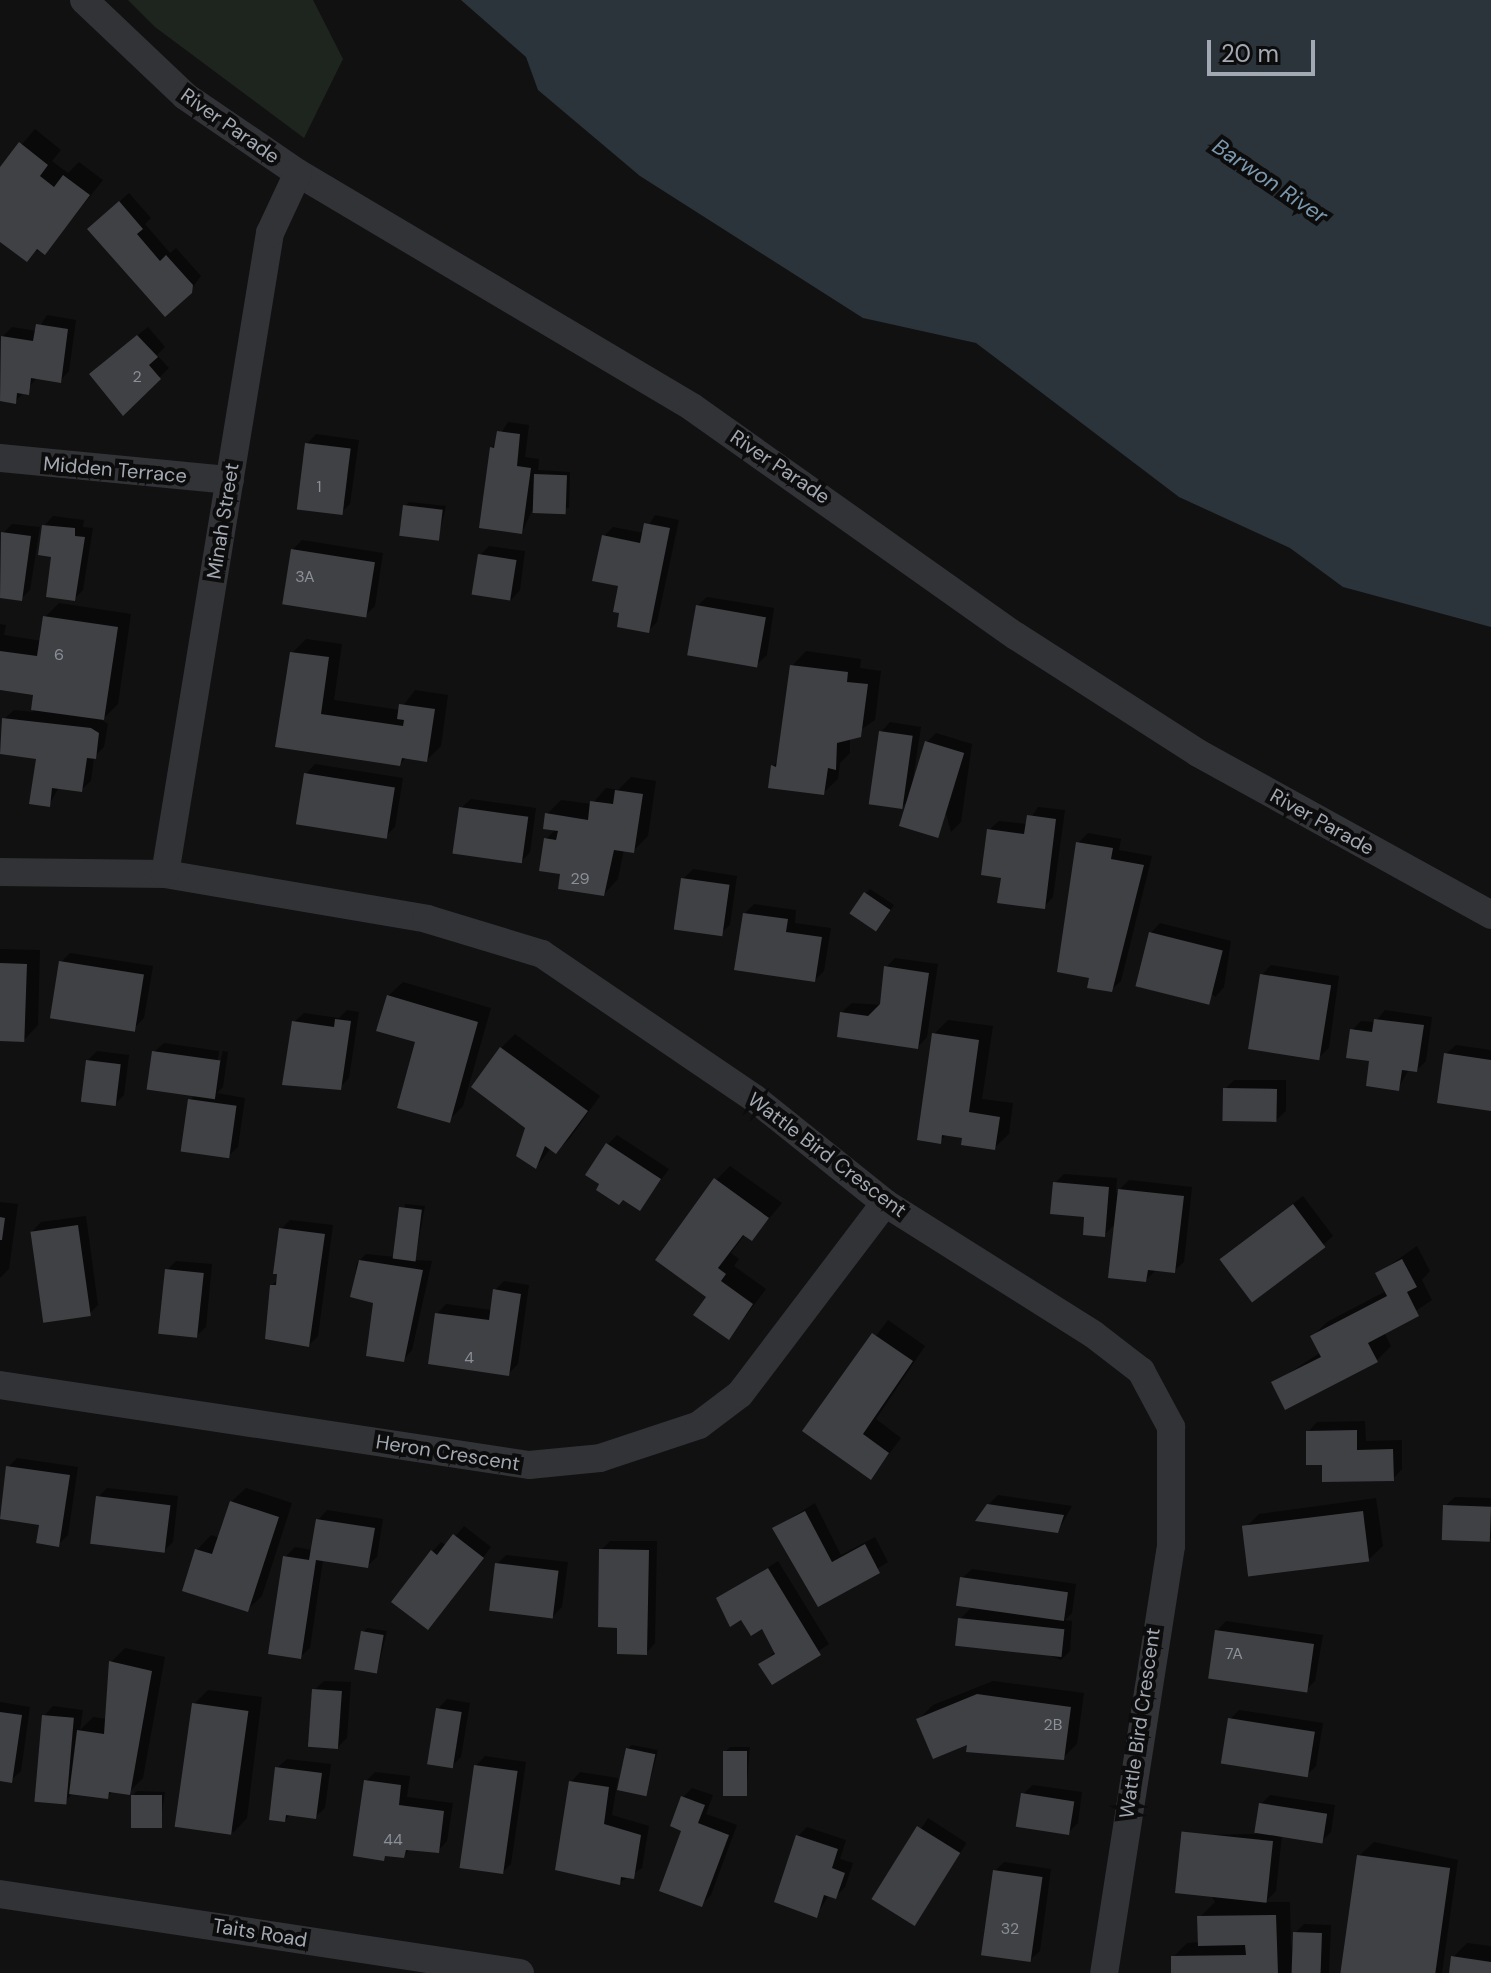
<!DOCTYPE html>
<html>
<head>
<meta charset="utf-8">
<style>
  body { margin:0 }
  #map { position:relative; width:1491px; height:1973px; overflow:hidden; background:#111112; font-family:"DM Sans",sans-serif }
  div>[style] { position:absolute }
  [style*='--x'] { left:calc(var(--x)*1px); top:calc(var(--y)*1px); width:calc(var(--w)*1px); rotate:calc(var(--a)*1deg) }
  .green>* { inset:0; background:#1e251e }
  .water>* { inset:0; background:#2b343a }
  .shadow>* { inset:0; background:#0007; transform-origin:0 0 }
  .building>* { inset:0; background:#404145; transform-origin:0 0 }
  .street>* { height:28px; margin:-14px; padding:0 14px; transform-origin:14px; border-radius:14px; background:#323337 }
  span { translate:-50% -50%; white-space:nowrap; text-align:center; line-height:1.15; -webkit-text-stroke:8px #0c0c0d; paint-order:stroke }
  .number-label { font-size:16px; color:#8a8f98 }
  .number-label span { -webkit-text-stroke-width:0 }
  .street-label { font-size:20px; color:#a3a9b3 }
  .water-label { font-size:22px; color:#7b98ad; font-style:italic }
  .scale { position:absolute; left:1207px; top:40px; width:108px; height:36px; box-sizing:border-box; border:4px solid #a3a9b3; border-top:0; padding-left:10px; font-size:24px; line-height:28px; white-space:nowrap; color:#a3a9b3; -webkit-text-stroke:6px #0c0c0d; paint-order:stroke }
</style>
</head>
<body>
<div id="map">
  <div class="green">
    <div style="clip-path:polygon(128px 0,313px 0,343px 59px,304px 138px,155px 27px)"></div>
  </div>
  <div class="water">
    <div style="clip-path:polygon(461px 0,1491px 0,1491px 627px,1343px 587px,1290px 548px,1179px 497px,976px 343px,863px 318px,640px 176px,538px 90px,526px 57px)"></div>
  </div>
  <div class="shadow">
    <div style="clip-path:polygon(35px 129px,61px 150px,52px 161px,68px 173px,79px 162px,103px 180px,45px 253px,0 239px,0 170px)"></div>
    <div style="clip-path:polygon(129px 193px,151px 218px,145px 224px,170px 253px,176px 248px,201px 276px,190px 291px,99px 220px)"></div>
    <div style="clip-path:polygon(47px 315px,76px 320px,69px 371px,60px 381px,38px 377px,15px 402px,0 399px,2px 337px,12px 327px,37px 331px)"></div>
    <div style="clip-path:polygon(148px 327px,165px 347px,157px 355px,169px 368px,123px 413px,100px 365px)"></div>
    <div style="clip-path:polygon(508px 422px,529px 425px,525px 457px,539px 459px,538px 470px,570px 472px,569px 508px,532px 511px,522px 532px,492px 448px)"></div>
    <div style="clip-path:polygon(316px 434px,359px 440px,350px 504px,341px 513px,307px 444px)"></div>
    <div style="clip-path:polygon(409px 502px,446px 506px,438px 539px,405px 506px)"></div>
    <div style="clip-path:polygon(655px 515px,679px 520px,657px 622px,648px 631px,621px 584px,604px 536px,613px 527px,644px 533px)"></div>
    <div style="clip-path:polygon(53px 516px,84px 520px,83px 527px,93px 528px,83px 590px,74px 599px,44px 526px)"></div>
    <div style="clip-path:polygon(12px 524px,40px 527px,30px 590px,21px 599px,0 596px,3px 533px)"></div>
    <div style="clip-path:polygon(302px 540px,383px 553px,375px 606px,366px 615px,292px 550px)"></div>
    <div style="clip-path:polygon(489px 546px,525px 551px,520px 590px,511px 600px,480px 555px)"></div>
    <div style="clip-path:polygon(707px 597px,774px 608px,767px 655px,757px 664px,697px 606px)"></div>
    <div style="clip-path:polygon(59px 603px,131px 614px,118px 704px,102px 720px,108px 724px,104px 747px,94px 757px,91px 781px,81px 790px,59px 787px,49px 805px,38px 757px,0 752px,4px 719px,14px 710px,33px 712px,35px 694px,0 690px,0 624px,6px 625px,4px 635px,42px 641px,45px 617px)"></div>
    <div style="clip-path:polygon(306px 639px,342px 644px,334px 700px,400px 710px,415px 690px,448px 695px,441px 746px,427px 760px,407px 757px,400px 764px,278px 746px,292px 653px)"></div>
    <div style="clip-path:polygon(806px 651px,861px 659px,860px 668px,881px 671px,875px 720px,850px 737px,850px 753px,840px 763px,838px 779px,823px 793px,773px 766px,779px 760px,792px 666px)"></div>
    <div style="clip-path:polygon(890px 722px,921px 727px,910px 798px,901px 808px,881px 732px)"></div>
    <div style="clip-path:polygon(936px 733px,972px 744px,961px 822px,951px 832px,927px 742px)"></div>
    <div style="clip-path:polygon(315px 764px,403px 778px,395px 827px,385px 837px,306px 774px)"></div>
    <div style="clip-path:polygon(631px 777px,656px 781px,648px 836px,634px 850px,624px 849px,618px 879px,604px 894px,562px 872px,546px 839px,556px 829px,547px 814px,561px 800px,592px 804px,606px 788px,618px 790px)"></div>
    <div style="clip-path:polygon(471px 799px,536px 808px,530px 852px,521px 862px,461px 808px)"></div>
    <div style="clip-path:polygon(1038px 807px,1065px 810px,1053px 897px,1044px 907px,1003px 876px,989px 830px,999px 821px,1027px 824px)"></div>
    <div style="clip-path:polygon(1088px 833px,1121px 839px,1119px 850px,1152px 856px,1121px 981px,1111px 990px,1092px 976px,1078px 843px)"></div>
    <div style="clip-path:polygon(693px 869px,737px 876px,730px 925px,720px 934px,683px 879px)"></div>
    <div style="clip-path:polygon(870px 889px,894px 905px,881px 925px,866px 893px)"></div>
    <div style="clip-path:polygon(754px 904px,796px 910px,795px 923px,831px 928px,824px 971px,815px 980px,745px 913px)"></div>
    <div style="clip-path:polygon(1160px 923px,1231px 941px,1224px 987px,1215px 997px,1151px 933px)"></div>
    <div style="clip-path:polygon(0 949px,40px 950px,38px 1025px,24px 1040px,0 1039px)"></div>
    <div style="clip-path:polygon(70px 953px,153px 966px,144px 1018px,135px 1027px,61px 962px)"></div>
    <div style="clip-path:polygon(895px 958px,938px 964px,927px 1037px,918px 1047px,842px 1012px,852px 1003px,881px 1005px,886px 967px)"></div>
    <div style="clip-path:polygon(1271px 965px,1339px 976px,1329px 1048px,1319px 1057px,1262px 975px)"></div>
    <div style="clip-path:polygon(403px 982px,491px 1008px,463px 1106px,449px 1120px,417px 1041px,388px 996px)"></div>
    <div style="clip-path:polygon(347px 1010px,359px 1012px,349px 1078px,340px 1087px,294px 1022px,304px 1013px,339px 1018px)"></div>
    <div style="clip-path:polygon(1385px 1010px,1432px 1017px,1426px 1061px,1417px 1070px,1409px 1069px,1398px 1089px,1352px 1030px,1361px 1021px,1375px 1022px)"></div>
    <div style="clip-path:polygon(948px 1020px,993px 1026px,982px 1099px,1013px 1103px,1009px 1134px,994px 1148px,948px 1133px,940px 1141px,934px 1034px)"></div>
    <div style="clip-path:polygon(515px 1034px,600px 1096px,570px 1138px,556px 1152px,551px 1148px,536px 1167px,501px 1048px)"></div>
    <div style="clip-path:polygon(164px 1043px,219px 1051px,214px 1089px,223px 1051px,228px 1052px,223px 1087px,217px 1093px,245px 1098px,238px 1147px,228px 1156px,190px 1100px,196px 1094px,154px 1052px)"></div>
    <div style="clip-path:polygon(1456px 1045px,1491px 1050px,1491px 1109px,1446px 1054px)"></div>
    <div style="clip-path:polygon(97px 1051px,129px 1055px,124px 1095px,115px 1104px,88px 1060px)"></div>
    <div style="clip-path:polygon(1234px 1080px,1286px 1080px,1286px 1111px,1276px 1120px,1225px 1089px)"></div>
    <div style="clip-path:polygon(617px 1135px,669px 1169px,640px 1208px,608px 1144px)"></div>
    <div style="clip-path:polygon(730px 1166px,782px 1203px,752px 1239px,745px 1234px,731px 1253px,739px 1259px,734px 1266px,766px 1289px,729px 1338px,709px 1296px,716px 1180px)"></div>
    <div style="clip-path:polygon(1064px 1174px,1117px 1178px,1116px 1193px,1129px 1180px,1192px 1187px,1184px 1262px,1174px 1271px,1155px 1271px,1146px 1280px,1116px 1223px,1104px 1235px,1055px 1183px)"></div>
    <div style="clip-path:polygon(1303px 1196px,1333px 1236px,1323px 1245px,1221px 1258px)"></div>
    <div style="clip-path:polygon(0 1202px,18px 1204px,9px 1269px,0 1278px)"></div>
    <div style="clip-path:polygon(405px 1204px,425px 1206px,415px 1260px,432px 1261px,412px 1350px,403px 1360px,375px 1301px,352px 1295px,357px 1263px,366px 1254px,396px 1257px)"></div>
    <div style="clip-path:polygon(86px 1216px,98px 1305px,89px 1314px,32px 1232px,41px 1222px)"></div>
    <div style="clip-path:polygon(290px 1220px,333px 1225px,318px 1336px,309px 1345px,272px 1285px,279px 1279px,281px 1229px)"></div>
    <div style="clip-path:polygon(1417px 1246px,1430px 1271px,1422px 1280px,1432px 1300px,1384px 1332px,1391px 1346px,1377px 1360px,1274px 1383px,1321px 1352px,1313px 1336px,1327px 1322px,1386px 1291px,1377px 1274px)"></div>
    <div style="clip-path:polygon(176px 1261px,212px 1264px,206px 1327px,196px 1336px,167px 1270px)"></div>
    <div style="clip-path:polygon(504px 1281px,529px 1285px,518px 1364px,508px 1374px,437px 1314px,446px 1304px,492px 1310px,495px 1290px)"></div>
    <div style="clip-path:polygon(888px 1320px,925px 1346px,876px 1419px,901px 1438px,871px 1478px,805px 1431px)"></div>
    <div style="clip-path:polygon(1365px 1421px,1366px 1441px,1402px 1440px,1402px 1469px,1393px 1479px,1324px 1462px,1308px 1432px,1317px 1422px)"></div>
    <div style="clip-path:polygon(17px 1458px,78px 1467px,68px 1535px,58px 1545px,8px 1467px)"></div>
    <div style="clip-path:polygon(107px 1488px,178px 1496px,173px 1542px,164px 1551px,98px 1497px)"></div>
    <div style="clip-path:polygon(246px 1488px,292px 1503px,262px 1596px,247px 1610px,197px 1550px,211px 1535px,220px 1538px,231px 1502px)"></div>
    <div style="clip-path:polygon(998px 1495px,1072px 1506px,1058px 1531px,988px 1505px)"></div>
    <div style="clip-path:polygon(1455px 1497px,1491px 1498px,1491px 1539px,1445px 1506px)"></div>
    <div style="clip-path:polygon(1376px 1498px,1383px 1546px,1368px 1560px,1245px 1528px,1259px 1514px)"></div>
    <div style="clip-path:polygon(815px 1503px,841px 1555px,875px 1537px,888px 1562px,819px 1605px,775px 1528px)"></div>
    <div style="clip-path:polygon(327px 1510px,383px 1519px,377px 1557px,367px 1566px,323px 1560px,310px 1648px,300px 1657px,285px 1557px,295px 1547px,312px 1550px,318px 1520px)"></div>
    <div style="clip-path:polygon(464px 1526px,491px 1547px,437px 1618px,432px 1552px,441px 1542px,447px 1546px)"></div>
    <div style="clip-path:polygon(610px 1541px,657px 1541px,655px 1643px,646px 1653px,619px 1626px,601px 1550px)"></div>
    <div style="clip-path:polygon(506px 1555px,568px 1562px,562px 1607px,552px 1617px,497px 1564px)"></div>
    <div style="clip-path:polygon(778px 1561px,829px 1644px,772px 1683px,761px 1664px,776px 1651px,762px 1626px,718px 1599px)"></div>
    <div style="clip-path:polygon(972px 1569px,1076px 1584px,1072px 1613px,1065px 1620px,1072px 1621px,1070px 1651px,1061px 1660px,960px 1619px,972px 1607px,962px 1578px)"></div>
    <div style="clip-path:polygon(1226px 1621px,1323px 1635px,1315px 1681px,1306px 1690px,1217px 1631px)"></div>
    <div style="clip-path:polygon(367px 1628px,387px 1631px,377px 1672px,363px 1632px)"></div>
    <div style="clip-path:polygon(125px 1648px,165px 1657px,143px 1778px,129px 1792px,114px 1790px,107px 1797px,73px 1793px,63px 1803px,44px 1716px,53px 1706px,83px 1710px,80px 1730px,93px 1717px,107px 1719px,111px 1662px)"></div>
    <div style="clip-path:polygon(324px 1681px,351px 1682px,347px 1738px,338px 1747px,314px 1690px)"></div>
    <div style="clip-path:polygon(993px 1681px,1084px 1693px,1077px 1744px,1063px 1758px,970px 1742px,919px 1719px,933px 1705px)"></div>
    <div style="clip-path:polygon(208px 1690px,262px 1697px,247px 1818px,233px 1833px,194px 1704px)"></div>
    <div style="clip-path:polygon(447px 1699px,470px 1703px,461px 1757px,451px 1767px,438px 1709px)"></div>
    <div style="clip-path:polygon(0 1702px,30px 1707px,21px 1771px,11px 1780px,0 1779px)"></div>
    <div style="clip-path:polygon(1239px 1710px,1323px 1723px,1316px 1766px,1307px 1775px,1230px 1719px)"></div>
    <div style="clip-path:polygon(632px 1745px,658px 1750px,647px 1793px,627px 1749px)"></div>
    <div style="clip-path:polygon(730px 1747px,750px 1747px,746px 1794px,725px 1752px)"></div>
    <div style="clip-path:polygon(485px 1756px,526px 1762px,511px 1864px,502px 1873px,476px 1766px)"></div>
    <div style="clip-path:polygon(287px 1759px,331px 1764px,325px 1808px,315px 1817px,291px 1814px,285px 1820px,277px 1768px)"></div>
    <div style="clip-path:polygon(375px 1772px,410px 1776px,407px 1797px,453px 1803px,447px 1841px,438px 1851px,410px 1849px,403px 1856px,366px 1781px)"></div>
    <div style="clip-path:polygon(580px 1772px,618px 1778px,612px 1815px,649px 1826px,642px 1868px,619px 1883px,571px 1782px)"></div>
    <div style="clip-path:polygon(1033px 1785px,1082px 1792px,1078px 1823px,1069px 1832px,1023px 1794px)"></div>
    <div style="clip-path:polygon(692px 1788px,713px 1795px,706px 1814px,737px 1825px,711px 1895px,702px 1904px,684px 1829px,683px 1797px)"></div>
    <div style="clip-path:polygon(137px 1791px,165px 1792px,160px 1826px,133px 1795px)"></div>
    <div style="clip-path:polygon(1270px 1795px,1335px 1805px,1331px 1832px,1321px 1842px,1282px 1835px,1276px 1891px,1265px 1902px,1290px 1902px,1291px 1950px,1295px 1933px,1304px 1924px,1331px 1925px,1329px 1973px,1173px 1973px,1173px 1957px,1187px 1943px,1200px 1942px,1200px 1917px,1215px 1902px,1183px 1845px,1193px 1835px,1256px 1834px,1261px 1804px)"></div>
    <div style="left:928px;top:1818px;width:46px;height:97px;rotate:33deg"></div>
    <div style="clip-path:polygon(807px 1827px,846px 1840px,840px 1859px,853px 1863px,845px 1887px,835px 1897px,829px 1895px,816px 1916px,798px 1836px)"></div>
    <div style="clip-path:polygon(1374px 1842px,1458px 1860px,1442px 1973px,1344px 1973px,1359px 1856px)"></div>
    <div style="clip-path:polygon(1004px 1862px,1051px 1869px,1040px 1951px,1030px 1960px,995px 1871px)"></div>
    <div style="clip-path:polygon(1467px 1943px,1491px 1946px,1491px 1973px,1451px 1973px,1453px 1957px)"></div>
  </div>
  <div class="building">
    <div style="clip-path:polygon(19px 142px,48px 165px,40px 176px,54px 187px,63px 175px,90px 195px,45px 255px,37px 249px,27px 262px,0 242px,0 167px)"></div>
    <div style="clip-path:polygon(119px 201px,143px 229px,137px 234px,160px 261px,166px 255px,193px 285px,192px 293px,165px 317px,87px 229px)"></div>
    <div style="clip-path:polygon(36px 324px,68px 329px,61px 383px,31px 378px,29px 395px,17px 393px,16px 404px,0 401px,1px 336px,33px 341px)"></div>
    <div style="clip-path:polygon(137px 335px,158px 357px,149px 365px,161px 379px,123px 416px,89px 374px)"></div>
    <div style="clip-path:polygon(497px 431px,520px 434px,517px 466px,531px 468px,522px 534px,479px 528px,490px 447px,494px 448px)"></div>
    <div style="left:305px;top:443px;width:46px;height:67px;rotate:7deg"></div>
    <div style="left:534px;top:474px;width:33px;height:39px;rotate:2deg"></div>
    <div style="left:403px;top:505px;width:40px;height:31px;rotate:7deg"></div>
    <div style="clip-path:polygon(644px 523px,670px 528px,649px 633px,617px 627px,619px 613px,613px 612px,618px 586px,592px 581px,602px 535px,640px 543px)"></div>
    <div style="clip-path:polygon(42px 525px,75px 528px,75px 536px,85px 537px,75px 601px,46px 597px,51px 557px,38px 555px)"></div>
    <div style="clip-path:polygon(1px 532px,31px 536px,22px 601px,0 598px)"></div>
    <div style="left:291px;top:549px;width:85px;height:56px;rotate:9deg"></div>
    <div style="left:478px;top:554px;width:39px;height:41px;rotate:9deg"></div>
    <div style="left:696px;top:605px;width:71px;height:51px;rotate:10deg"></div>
    <div style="clip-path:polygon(43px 616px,118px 627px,104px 720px,31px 710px,33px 695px,0 690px,0 651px,37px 656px)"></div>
    <div style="clip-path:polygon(290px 652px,329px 657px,321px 714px,403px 726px,404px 720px,397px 719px,399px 704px,435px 709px,427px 762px,402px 758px,400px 766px,275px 747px)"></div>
    <div style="clip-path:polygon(790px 665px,848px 672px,847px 682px,868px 684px,861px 737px,837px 743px,836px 770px,828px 768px,824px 795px,768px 788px,771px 765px,776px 767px)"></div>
    <div style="clip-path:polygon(2px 718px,91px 728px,99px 733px,96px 759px,87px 758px,82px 792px,52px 788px,50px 807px,29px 804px,36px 759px,0 754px)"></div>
    <div style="left:879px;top:731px;width:34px;height:74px;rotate:8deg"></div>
    <div style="left:925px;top:741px;width:41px;height:89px;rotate:17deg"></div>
    <div style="left:304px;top:773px;width:92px;height:52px;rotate:9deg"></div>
    <div style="clip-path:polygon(615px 790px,643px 794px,634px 853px,614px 850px,604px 896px,558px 889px,560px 874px,539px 871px,544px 838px,556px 840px,558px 831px,543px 829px,545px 813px,588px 820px,590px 801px,613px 804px)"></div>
    <div style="left:459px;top:807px;width:70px;height:47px;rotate:8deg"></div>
    <div style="clip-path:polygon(1027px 815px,1056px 819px,1045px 909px,997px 903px,1001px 878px,981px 875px,987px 829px,1024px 834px)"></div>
    <div style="clip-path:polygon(1076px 842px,1113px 848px,1111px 859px,1144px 865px,1112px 992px,1087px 988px,1089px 978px,1057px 972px)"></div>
    <div style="left:681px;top:878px;width:49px;height:52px;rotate:8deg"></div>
    <div style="left:864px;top:892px;width:32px;height:26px;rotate:34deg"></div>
    <div style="clip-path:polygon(743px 913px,788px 919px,786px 932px,822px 937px,815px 982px,734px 970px)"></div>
    <div style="left:1149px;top:932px;width:76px;height:56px;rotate:14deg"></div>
    <div style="left:59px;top:961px;width:86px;height:58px;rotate:9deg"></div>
    <div style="left:0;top:963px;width:27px;height:78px;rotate:2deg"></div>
    <div style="clip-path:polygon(884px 966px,929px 973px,918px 1049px,837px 1037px,840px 1012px,868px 1016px,880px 1004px)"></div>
    <div style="left:1260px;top:974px;width:72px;height:76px;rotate:9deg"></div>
    <div style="clip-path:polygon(387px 995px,478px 1022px,450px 1123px,397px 1108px,415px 1042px,376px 1031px)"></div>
    <div style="clip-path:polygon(335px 1019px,351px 1021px,341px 1090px,282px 1085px,292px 1021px,334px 1027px)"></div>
    <div style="clip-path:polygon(1374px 1019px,1424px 1025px,1417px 1072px,1402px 1070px,1399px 1091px,1366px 1086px,1369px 1061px,1346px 1058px,1350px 1029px,1372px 1032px)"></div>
    <div style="clip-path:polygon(932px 1033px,979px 1040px,969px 1112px,1000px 1117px,995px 1150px,961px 1145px,962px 1138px,942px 1135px,941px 1144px,917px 1140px)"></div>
    <div style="clip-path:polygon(500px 1047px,588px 1111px,556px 1154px,545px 1146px,536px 1169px,516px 1156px,525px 1128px,471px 1087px)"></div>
    <div style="left:152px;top:1051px;width:69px;height:39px;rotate:8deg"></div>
    <div style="clip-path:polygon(1444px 1053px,1491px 1060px,1491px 1111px,1437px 1103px)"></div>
    <div style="left:86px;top:1060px;width:35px;height:42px;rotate:7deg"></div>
    <div style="left:1223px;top:1088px;width:54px;height:33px;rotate:1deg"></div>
    <div style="left:188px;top:1099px;width:49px;height:53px;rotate:8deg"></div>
    <div style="clip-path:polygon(606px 1143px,661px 1179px,640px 1211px,623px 1200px,619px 1205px,596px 1190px,599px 1184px,585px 1175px)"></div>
    <div style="clip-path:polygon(714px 1178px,769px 1218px,752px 1241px,743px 1235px,718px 1268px,726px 1274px,721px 1281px,753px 1304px,729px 1340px,693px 1315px,706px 1297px,655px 1260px)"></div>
    <div style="clip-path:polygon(1053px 1182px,1109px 1187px,1105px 1237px,1083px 1235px,1084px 1217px,1050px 1214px)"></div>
    <div style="clip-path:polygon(1118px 1189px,1184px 1196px,1175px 1273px,1148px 1270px,1146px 1282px,1108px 1278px)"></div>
    <div style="left:1293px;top:1204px;width:54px;height:92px;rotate:53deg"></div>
    <div style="left:399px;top:1207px;width:23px;height:52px;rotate:7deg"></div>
    <div style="clip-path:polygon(0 1217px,5px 1218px,2px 1240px,0 1240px)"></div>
    <div style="left:78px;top:1225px;width:92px;height:48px;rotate:82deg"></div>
    <div style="clip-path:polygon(279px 1228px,325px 1234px,309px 1347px,265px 1339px,270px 1285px,276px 1285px,277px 1274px,273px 1274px)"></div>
    <div style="clip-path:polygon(1402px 1259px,1417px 1287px,1407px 1292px,1419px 1316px,1368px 1343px,1378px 1362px,1285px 1410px,1271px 1382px,1321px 1357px,1310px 1336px,1387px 1296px,1375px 1273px)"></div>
    <div style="clip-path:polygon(359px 1260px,423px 1270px,404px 1362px,366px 1356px,373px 1303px,350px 1297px)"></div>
    <div style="left:165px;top:1269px;width:39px;height:65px;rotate:6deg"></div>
    <div style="clip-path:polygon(493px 1289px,521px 1294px,509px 1376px,428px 1364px,435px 1313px,489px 1320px)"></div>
    <div style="clip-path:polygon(872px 1333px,913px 1361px,863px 1434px,889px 1453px,871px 1480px,802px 1431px)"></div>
    <div style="clip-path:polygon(1357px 1430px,1357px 1450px,1393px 1449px,1394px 1481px,1322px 1482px,1322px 1465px,1306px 1465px,1306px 1431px)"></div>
    <div style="clip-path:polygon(6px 1466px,70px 1475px,59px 1547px,36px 1543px,39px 1525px,0 1519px)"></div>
    <div style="left:96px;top:1496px;width:75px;height:48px;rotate:7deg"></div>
    <div style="clip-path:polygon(230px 1501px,279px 1517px,248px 1612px,182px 1591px,195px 1549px,212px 1554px)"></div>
    <div style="clip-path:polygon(987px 1504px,1064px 1515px,1058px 1533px,975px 1521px)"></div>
    <div style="left:1443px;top:1505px;width:48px;height:35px;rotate:2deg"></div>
    <div style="clip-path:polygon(805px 1511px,832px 1562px,865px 1544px,880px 1573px,818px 1607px,772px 1528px)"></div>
    <div style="left:1363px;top:1511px;width:51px;height:122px;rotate:83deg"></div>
    <div style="clip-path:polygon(316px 1519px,375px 1528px,368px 1568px,316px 1560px,301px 1659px,268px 1654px,283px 1556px,309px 1560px)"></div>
    <div style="clip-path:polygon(453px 1534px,484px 1558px,428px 1630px,391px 1602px,431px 1550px,437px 1555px)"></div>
    <div style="clip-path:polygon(599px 1549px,649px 1550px,647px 1655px,617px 1654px,617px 1628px,598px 1627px)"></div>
    <div style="left:495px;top:1563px;width:64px;height:48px;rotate:7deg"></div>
    <div style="clip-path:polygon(768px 1568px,821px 1655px,772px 1685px,758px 1664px,775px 1654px,762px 1629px,751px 1636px,741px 1620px,730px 1627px,716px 1598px)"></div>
    <div style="left:960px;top:1577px;width:109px;height:29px;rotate:8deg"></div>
    <div style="left:958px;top:1618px;width:107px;height:28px;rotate:6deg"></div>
    <div style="left:1215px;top:1630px;width:100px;height:49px;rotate:8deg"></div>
    <div style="left:361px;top:1631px;width:23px;height:39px;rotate:10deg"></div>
    <div style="clip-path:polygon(109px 1661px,152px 1671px,130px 1795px,109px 1792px,108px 1799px,69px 1794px,77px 1730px,104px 1734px)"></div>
    <div style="left:312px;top:1689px;width:30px;height:58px;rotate:4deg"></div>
    <div style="clip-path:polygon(977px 1694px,1071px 1707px,1064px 1760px,966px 1752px,967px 1745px,933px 1759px,916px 1719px)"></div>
    <div style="left:192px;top:1703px;width:57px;height:125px;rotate:8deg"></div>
    <div style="left:436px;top:1708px;width:26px;height:57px;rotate:9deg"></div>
    <div style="clip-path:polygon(0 1712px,22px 1715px,12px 1783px,0 1781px)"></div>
    <div style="left:42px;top:1715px;width:32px;height:87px;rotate:5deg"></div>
    <div style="left:1228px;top:1718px;width:88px;height:46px;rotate:9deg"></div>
    <div style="left:626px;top:1748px;width:30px;height:43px;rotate:12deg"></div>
    <div style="left:723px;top:1751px;width:24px;height:45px"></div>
    <div style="left:474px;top:1765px;width:44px;height:104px;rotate:8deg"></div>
    <div style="clip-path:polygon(275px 1767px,322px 1773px,316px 1819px,286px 1815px,285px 1822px,269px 1820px)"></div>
    <div style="clip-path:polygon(364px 1780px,401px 1785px,399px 1805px,444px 1811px,439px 1853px,406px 1850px,404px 1858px,385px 1856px,384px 1861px,353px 1856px)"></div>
    <div style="clip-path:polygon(569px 1781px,609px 1787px,604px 1824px,641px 1835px,634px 1879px,621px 1877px,620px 1885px,555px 1870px)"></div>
    <div style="left:1021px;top:1793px;width:54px;height:34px;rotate:9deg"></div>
    <div style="left:131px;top:1795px;width:31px;height:33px"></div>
    <div style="clip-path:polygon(681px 1796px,705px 1805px,698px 1823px,729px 1835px,702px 1907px,659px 1891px,681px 1831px,670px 1826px)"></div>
    <div style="left:1259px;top:1803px;width:69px;height:30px;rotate:9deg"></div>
    <div style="left:917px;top:1826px;width:51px;height:86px;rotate:32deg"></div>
    <div style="clip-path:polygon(796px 1835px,838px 1849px,832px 1868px,845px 1873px,836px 1899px,824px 1895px,817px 1918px,774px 1902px)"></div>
    <div style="left:1273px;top:1841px;width:62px;height:92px;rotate:96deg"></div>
    <div style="left:1357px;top:1855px;width:94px;height:119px;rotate:8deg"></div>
    <div style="left:993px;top:1870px;width:50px;height:86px;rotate:8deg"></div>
    <div style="clip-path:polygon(1276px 1915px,1278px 1973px,1171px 1973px,1171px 1956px,1246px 1955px,1245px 1945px,1198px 1946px,1197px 1916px)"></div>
    <div style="left:1293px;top:1932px;width:29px;height:41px;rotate:2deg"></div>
    <div style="clip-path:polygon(1451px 1956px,1491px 1962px,1491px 1973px,1449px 1973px)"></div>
  </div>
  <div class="street">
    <div style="--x:84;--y:0;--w:139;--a:43.5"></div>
    <div style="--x:185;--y:96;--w:137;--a:34.3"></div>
    <div style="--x:298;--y:173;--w:458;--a:30.7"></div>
    <div style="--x:692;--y:407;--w:397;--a:35.3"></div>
    <div style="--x:1016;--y:636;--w:216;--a:32.7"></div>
    <div style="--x:1198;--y:753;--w:335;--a:28.9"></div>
    <div style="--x:0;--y:458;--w:231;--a:5.5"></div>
    <div style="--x:0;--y:872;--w:165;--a:0.7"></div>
    <div style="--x:165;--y:874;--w:266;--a:9.7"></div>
    <div style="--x:427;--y:919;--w:120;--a:16.9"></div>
    <div style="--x:542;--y:954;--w:256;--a:34.2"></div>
    <div style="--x:754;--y:1098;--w:168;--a:38.7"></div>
    <div style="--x:885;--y:1203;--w:246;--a:32.2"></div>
    <div style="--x:1093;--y:1334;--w:61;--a:37.6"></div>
    <div style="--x:1141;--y:1371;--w:64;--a:61.8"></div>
    <div style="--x:1171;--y:1427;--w:119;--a:90"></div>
    <div style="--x:1171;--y:1546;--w:432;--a:98.9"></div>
    <div style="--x:165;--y:874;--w:650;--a:-80.7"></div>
    <div style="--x:270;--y:233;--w:66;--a:-65"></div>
    <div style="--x:0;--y:1385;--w:535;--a:8.6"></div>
    <div style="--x:529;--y:1465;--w:71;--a:-5.6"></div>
    <div style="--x:600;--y:1458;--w:104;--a:-18.4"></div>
    <div style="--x:699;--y:1425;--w:51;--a:-37.1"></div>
    <div style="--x:740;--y:1394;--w:240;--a:-52.8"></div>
    <div style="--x:0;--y:1894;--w:526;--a:8.64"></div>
  </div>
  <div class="number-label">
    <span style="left:137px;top:377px">2</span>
    <span style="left:319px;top:487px">1</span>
    <span style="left:305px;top:577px">3A</span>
    <span style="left:59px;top:655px">6</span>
    <span style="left:580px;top:879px">29</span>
    <span style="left:469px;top:1358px">4</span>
    <span style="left:1234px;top:1654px">7A</span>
    <span style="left:1053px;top:1725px">2B</span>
    <span style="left:393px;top:1840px">44</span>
    <span style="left:1010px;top:1929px">32</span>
  </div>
  <div class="street-label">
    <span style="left:230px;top:126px;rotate:35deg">River Parade</span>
    <span style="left:780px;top:467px;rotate:34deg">River Parade</span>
    <span style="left:115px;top:470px;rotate:5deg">Midden Terrace</span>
    <span style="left:223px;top:521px;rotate:-81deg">Minah Street</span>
    <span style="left:1322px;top:822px;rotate:29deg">River Parade</span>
    <span style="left:827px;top:1155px;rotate:37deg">Wattle Bird Crescent</span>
    <span style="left:448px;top:1453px;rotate:9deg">Heron Crescent</span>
    <span style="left:1140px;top:1723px;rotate:-82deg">Wattle Bird Crescent</span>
    <span style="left:260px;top:1933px;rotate:9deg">Taits Road</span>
  </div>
  <div class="water-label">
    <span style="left:1270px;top:181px;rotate:34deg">Barwon River</span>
  </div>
  <div class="scale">20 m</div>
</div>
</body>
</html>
